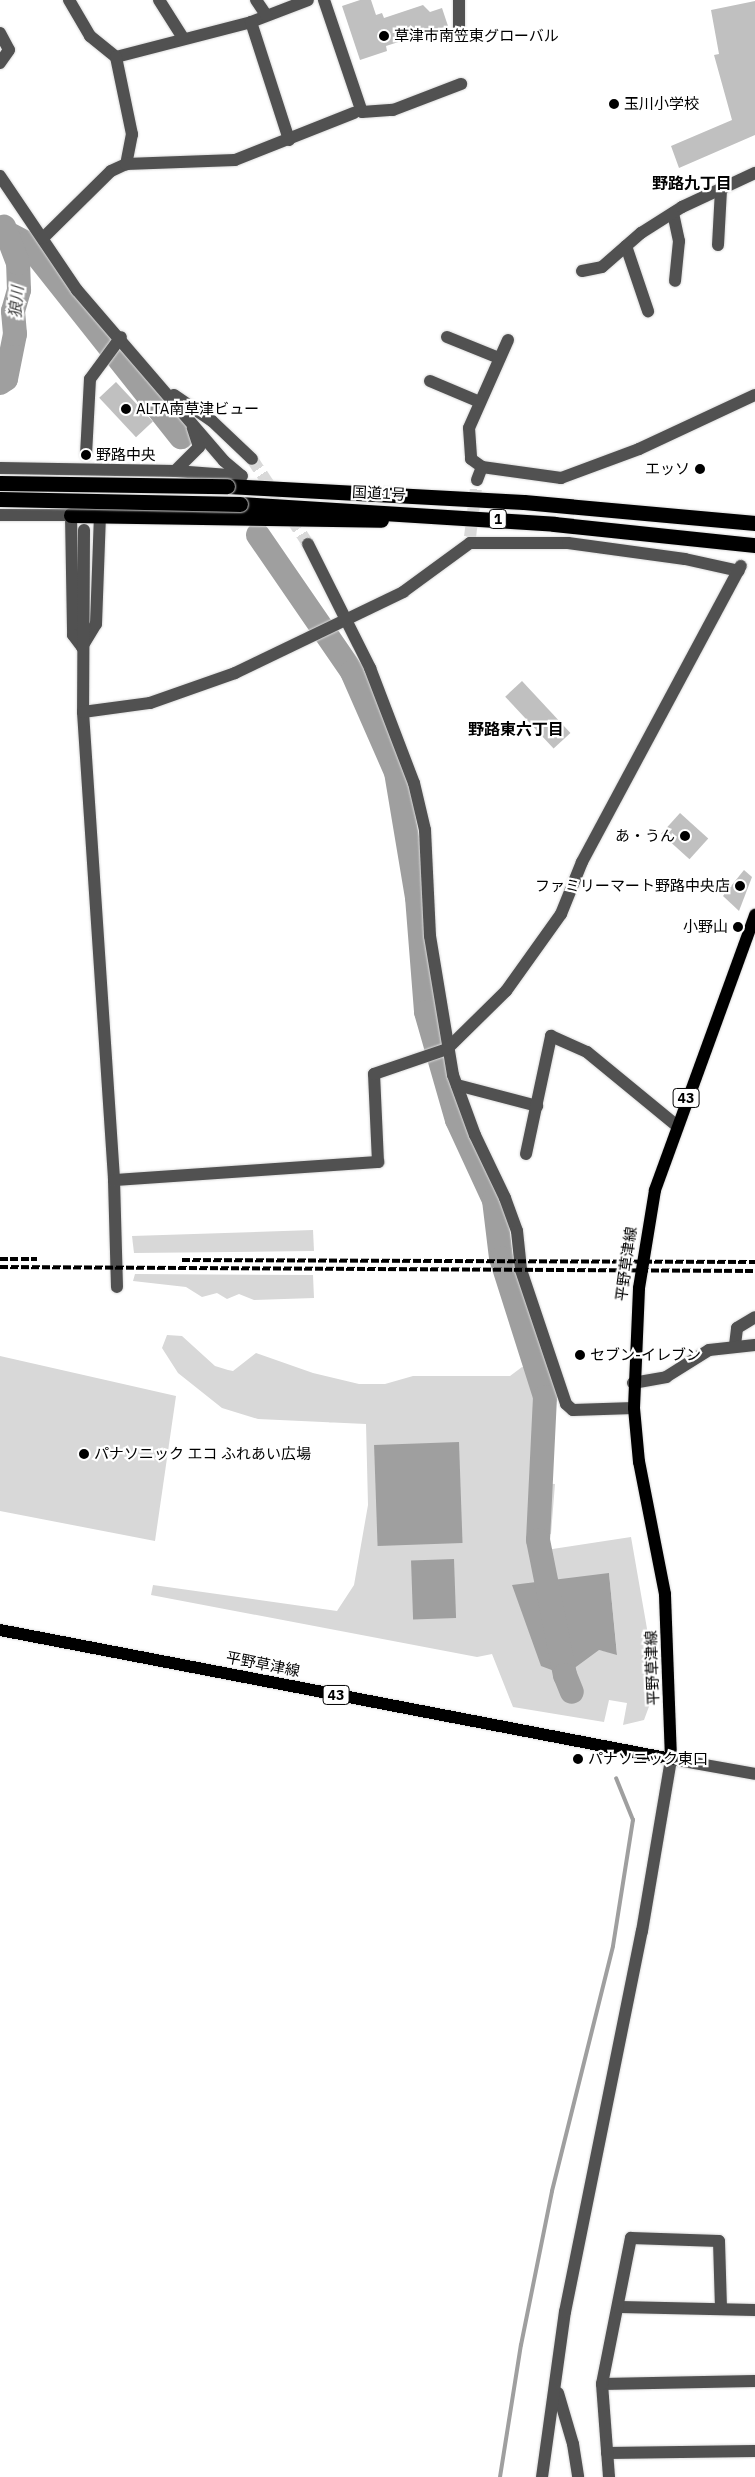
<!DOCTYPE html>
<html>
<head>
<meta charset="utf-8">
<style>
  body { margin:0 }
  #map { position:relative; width:755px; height:2477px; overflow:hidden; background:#fff; font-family:"IBM Plex Sans","Noto Sans JP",sans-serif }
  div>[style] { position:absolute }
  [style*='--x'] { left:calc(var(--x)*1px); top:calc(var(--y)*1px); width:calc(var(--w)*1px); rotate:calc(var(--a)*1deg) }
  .green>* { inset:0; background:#d8d8d8 }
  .water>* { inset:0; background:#9f9f9f; transform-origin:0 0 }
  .stream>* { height:4px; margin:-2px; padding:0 2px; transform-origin:2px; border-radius:2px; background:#9f9f9f }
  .river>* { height:24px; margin:-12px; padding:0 12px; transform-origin:12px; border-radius:12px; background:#9f9f9f }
  .building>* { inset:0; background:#c0c0c0; transform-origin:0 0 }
  .minor-tunnel>* { height:12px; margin-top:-6px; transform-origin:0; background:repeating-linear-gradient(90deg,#d9d9d9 0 12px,transparent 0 18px) }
  .roads { filter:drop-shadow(0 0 1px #dbdbdb) drop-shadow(0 0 1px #dbdbdb) }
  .minor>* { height:12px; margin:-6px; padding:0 6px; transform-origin:6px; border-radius:6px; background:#515151 }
  .major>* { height:12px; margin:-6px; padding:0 6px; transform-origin:6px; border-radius:6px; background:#000 }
  .highway>* { height:15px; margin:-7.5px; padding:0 7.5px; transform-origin:7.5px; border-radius:7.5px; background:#000 }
  .rail>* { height:4px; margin-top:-2px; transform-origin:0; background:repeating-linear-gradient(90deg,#000 0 8px,transparent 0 10.5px) }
  .bridges { filter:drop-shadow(0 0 1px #dbdbdb) drop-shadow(0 0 1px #dbdbdb) }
  .highway-bridge>* { height:15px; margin:-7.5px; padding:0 7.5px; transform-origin:7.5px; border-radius:7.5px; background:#000 }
  .dots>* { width:14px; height:14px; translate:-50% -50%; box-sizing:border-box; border:2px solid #fff; border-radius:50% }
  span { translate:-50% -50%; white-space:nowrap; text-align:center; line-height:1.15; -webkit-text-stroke:4.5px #fff; paint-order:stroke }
  .shield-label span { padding:1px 4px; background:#fff; border:1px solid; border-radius:4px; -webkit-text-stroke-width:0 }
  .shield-label { font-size:14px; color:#000; font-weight:700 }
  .poi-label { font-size:15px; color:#000 }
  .left { translate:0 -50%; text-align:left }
  .right { translate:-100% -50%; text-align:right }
  .street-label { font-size:15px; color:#000 }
  .neighbourhood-label { font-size:16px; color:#000; font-weight:700 }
  .water-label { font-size:16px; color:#404040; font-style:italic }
</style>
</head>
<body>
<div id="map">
  <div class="green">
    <div style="clip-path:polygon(313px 1230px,314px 1251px,134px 1253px,132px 1236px)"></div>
    <div style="clip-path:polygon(135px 1274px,313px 1275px,314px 1298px,254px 1300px,239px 1294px,227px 1299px,217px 1293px,202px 1297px,186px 1287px,133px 1281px)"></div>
    <div style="clip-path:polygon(evenodd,167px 1335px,182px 1336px,215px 1366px,228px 1370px,233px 1371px,256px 1353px,313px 1373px,359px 1384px,385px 1384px,413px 1376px,510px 1376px,522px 1367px,531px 1369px,539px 1390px,540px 1483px,555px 1484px,551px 1534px,542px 1537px,546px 1550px,631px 1537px,653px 1663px,654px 1693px,644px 1720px,623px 1725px,627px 1703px,609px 1700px,604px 1722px,513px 1707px,492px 1654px,477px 1657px,151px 1595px,153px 1585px,337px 1611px,354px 1585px,368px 1505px,366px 1424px,258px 1419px,222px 1408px,178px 1373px,162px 1348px,167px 1335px,609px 1573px,617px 1654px,599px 1650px,609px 1573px)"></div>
    <div style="clip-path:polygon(0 1356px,176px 1396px,155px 1541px,0 1511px)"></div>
  </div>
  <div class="water">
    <div style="left:459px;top:1442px;width:101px;height:85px;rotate:88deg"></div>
    <div style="left:454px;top:1559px;width:59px;height:43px;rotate:88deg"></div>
    <div style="clip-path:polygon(609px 1573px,617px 1655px,599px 1650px,565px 1675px,541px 1666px,512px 1585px)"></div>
  </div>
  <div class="stream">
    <div style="--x:500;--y:2477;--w:134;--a:-81"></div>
    <div style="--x:521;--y:2345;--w:157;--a:-78.6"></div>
    <div style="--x:552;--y:2191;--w:252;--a:-76"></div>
    <div style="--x:613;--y:1946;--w:128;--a:-81"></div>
    <div style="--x:633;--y:1820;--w:45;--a:-112"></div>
  </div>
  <div class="river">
    <div style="--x:9;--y:234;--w:20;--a:27"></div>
    <div style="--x:27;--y:243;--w:248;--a:51.6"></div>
    <div style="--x:0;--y:383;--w:7;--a:-34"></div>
    <div style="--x:6;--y:379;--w:46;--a:-78.7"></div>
    <div style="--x:15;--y:334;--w:23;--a:-95"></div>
    <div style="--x:13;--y:311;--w:22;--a:-74"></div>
    <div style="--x:19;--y:290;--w:27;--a:-92"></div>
    <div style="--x:18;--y:263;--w:39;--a:-111"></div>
    <div style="--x:258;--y:535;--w:166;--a:55.5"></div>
    <div style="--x:352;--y:672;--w:109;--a:66.3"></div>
    <div style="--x:396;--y:772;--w:127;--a:80.5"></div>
    <div style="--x:417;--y:897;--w:115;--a:85.5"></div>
    <div style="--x:426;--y:1012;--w:112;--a:74"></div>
    <div style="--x:457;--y:1120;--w:88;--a:65.2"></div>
    <div style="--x:494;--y:1200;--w:58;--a:83.1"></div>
    <div style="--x:501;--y:1258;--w:146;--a:72.4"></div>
    <div style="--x:545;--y:1397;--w:143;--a:92.8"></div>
    <div style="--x:538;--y:1540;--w:138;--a:78.7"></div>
    <div style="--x:565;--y:1675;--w:18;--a:68"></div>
  </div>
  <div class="building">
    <div style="clip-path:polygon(360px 0,371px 0,376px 15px,382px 13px,384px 18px,423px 5px,430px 12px,442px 8px,448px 26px,386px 46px,387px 51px,360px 60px,342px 6px)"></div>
    <div style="clip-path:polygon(755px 1px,755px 135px,679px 168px,671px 146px,732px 120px,714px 55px,719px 54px,711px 10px)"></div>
    <div style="left:116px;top:382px;width:54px;height:23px;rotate:47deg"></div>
    <div style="left:522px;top:681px;width:71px;height:23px;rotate:47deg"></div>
    <div style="left:680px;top:813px;width:38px;height:28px;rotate:42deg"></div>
    <div style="clip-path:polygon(744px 870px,752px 877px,739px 911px,723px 896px)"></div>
  </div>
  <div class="minor-tunnel">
    <div style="--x:252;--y:459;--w:102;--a:56.6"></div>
    <div style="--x:470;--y:537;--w:57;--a:-83"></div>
  </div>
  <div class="roads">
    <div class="minor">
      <div style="--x:69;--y:0;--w:42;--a:59.7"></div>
      <div style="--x:90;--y:36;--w:33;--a:39"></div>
      <div style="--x:116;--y:57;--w:139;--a:-14.5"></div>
      <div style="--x:251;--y:22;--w:61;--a:-21.1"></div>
      <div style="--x:159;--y:0;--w:45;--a:57.7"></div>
      <div style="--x:256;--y:0;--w:18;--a:56"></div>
      <div style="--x:324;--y:0;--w:118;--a:71.3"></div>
      <div style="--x:362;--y:112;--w:31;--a:-4"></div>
      <div style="--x:393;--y:110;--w:73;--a:-20.9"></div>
      <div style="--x:459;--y:0;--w:28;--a:90"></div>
      <div style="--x:251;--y:22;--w:124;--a:72.1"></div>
      <div style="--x:0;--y:33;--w:19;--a:62"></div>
      <div style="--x:9;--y:50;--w:16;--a:125"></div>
      <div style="--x:116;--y:57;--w:79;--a:78.3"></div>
      <div style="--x:132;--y:134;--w:31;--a:101"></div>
      <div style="--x:0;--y:176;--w:138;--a:56"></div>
      <div style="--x:77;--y:290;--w:225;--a:49.3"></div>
      <div style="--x:224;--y:461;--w:23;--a:40"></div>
      <div style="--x:673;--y:213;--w:29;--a:78"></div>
      <div style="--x:679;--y:241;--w:40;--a:95.7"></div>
      <div style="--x:43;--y:238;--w:95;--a:-44.6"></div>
      <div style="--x:111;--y:171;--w:17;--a:-25"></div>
      <div style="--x:126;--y:164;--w:109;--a:-2.1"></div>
      <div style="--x:235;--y:160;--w:128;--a:-21.6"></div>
      <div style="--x:718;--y:245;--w:56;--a:-86.9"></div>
      <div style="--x:626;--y:246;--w:69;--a:71.3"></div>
      <div style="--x:582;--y:271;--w:20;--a:-11"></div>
      <div style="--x:602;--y:267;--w:52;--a:-41.1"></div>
      <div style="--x:641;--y:233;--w:49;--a:-32.4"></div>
      <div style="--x:682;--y:207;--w:81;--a:-25"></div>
      <div style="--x:447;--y:337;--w:56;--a:22"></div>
      <div style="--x:508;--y:340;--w:96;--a:113.9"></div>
      <div style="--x:469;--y:428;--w:31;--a:86"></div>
      <div style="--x:471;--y:459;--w:14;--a:36"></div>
      <div style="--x:482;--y:467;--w:80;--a:7.9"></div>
      <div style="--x:561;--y:478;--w:83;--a:-20.4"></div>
      <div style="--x:639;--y:449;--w:128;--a:-25"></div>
      <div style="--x:430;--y:381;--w:54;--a:22.8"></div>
      <div style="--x:174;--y:395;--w:46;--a:34.4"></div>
      <div style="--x:212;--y:421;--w:55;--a:43.5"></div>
      <div style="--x:86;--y:455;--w:76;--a:-87"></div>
      <div style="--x:90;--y:379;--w:52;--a:-53.6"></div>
      <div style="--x:0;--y:468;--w:175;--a:1"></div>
      <div style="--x:175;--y:471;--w:67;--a:4.3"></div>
      <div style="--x:175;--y:471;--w:34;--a:-45"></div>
      <div style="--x:199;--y:447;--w:20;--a:-108"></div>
      <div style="--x:477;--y:480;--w:14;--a:-69"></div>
      <div style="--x:0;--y:515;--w:71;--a:0"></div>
      <div style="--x:71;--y:515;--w:120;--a:89"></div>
      <div style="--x:73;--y:635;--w:15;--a:53"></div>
      <div style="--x:82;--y:647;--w:27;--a:-59"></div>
      <div style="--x:96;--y:624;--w:109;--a:-87.9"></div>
      <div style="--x:84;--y:530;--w:182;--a:90.3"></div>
      <div style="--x:83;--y:712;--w:469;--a:86.2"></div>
      <div style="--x:114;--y:1180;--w:107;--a:88.4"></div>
      <div style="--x:308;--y:544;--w:139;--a:63.4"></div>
      <div style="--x:370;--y:668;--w:123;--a:69.1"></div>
      <div style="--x:414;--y:783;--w:48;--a:76.8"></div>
      <div style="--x:425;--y:830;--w:106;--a:87.3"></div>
      <div style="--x:430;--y:936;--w:141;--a:80.6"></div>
      <div style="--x:453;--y:1075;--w:64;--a:69.9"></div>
      <div style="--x:475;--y:1135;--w:70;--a:64.5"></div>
      <div style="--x:505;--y:1198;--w:35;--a:70"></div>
      <div style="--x:517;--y:1231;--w:39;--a:84"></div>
      <div style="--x:521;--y:1270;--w:141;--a:71.4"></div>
      <div style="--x:566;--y:1404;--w:9;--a:41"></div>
      <div style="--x:573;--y:1410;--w:61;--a:-1.9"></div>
      <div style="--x:83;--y:712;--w:68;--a:-7.7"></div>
      <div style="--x:150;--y:703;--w:90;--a:-19.4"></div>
      <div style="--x:235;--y:673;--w:187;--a:-25.7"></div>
      <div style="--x:403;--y:592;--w:83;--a:-36.2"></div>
      <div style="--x:470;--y:543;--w:98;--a:0"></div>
      <div style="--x:568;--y:543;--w:118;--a:7.8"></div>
      <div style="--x:685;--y:559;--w:55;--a:12.5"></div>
      <div style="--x:457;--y:1085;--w:83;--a:14.7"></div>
      <div style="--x:526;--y:1154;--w:121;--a:-78"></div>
      <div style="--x:551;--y:1036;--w:39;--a:24"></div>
      <div style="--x:587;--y:1052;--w:115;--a:39.4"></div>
      <div style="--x:114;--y:1180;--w:265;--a:-3.9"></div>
      <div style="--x:378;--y:1162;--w:88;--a:-92.6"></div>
      <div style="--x:374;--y:1074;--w:77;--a:-18.9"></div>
      <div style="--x:447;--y:1049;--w:83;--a:-44.5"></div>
      <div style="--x:506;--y:991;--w:95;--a:-54.5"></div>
      <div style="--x:561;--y:914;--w:56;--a:-68"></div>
      <div style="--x:582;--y:862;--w:336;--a:-61.8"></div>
      <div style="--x:735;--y:1345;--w:17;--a:-83"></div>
      <div style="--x:737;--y:1328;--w:21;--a:-31"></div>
      <div style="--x:633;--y:1383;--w:34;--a:-10"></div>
      <div style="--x:666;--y:1377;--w:51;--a:-32.1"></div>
      <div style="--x:709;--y:1350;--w:46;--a:-6.2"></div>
      <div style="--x:620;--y:2307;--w:135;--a:1.3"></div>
      <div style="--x:602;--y:2384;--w:153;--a:-1.1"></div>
      <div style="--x:558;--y:2393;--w:53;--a:73.6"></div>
      <div style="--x:573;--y:2444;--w:33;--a:81"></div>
      <div style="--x:607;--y:2453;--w:148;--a:-0.8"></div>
      <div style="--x:542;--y:2477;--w:167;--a:-82.1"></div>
      <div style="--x:565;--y:2312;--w:389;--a:-78.6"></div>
      <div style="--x:642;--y:1931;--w:174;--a:-80.4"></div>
      <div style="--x:671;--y:1759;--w:85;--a:10.1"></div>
      <div style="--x:609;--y:2477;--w:93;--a:-94.3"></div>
      <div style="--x:602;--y:2384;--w:149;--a:-78.8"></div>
      <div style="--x:631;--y:2238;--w:88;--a:2"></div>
      <div style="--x:719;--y:2241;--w:68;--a:88.3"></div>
    </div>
    <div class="major">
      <div style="--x:0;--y:1630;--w:683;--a:10.88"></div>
      <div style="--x:671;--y:1759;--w:165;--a:-92.1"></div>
      <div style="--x:665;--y:1594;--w:135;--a:-101.1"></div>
      <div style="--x:639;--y:1462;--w:54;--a:-95.3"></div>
      <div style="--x:634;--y:1408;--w:120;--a:-87.6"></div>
      <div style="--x:639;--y:1288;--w:99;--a:-80.7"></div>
      <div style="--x:655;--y:1190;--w:293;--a:-70"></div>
    </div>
    <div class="highway">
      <div style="--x:227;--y:486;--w:297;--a:3.1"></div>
      <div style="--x:524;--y:502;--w:232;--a:5.2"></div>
      <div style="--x:240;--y:504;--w:315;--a:3.6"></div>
      <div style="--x:554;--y:524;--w:202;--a:6"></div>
      <div style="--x:71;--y:515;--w:310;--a:0.9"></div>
    </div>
  </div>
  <div class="rail">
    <div style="--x:0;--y:1259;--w:37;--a:0"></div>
    <div style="--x:182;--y:1260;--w:573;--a:0.2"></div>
    <div style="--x:0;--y:1267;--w:755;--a:0.3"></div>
  </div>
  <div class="bridges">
    <div class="highway-bridge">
      <div style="--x:0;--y:483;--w:227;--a:0.8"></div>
      <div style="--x:0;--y:499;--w:240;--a:1.2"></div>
    </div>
  </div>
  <div class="dots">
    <div style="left:384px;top:36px;background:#000"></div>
    <div style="left:614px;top:104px;background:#000"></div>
    <div style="left:126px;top:409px;background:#000"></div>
    <div style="left:86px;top:455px;background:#000"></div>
    <div style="left:700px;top:469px;background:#000"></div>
    <div style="left:685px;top:836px;background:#000"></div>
    <div style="left:740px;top:886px;background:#000"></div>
    <div style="left:738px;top:927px;background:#000"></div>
    <div style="left:580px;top:1355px;background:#000"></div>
    <div style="left:84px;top:1454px;background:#000"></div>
    <div style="left:578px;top:1759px;background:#000"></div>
  </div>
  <div class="shield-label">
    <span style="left:498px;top:519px">1</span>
    <span style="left:686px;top:1098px">43</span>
    <span style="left:336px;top:1695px">43</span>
  </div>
  <div class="poi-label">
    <span class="left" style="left:394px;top:36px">草津市南笠東グローバル</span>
    <span class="left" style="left:624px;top:104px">玉川小学校</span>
    <span class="left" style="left:136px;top:409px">ALTA南草津ビュー</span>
    <span class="left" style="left:96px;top:455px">野路中央</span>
    <span class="right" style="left:690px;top:469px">エッソ</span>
    <span class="right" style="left:675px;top:836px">あ・うん</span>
    <span class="right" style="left:730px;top:886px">ファミリーマート野路中央店</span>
    <span class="right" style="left:728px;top:927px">小野山</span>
    <span class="left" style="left:590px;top:1355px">セブン-イレブン</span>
    <span class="left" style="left:94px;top:1454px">パナソニック エコ ふれあい広場</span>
    <span class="left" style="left:588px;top:1759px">パナソニック東口</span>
  </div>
  <div class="street-label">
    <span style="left:379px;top:493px;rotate:3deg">国道1号</span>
    <span style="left:626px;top:1264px;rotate:-82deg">平野草津線</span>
    <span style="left:263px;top:1664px;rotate:11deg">平野草津線</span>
    <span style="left:652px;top:1668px;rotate:-92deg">平野草津線</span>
  </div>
  <div class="neighbourhood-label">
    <span style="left:692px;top:183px">野路九丁目</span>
    <span style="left:516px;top:729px">野路東六丁目</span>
  </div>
  <div class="water-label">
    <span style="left:16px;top:302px;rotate:-85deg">狼川</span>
  </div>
</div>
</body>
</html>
